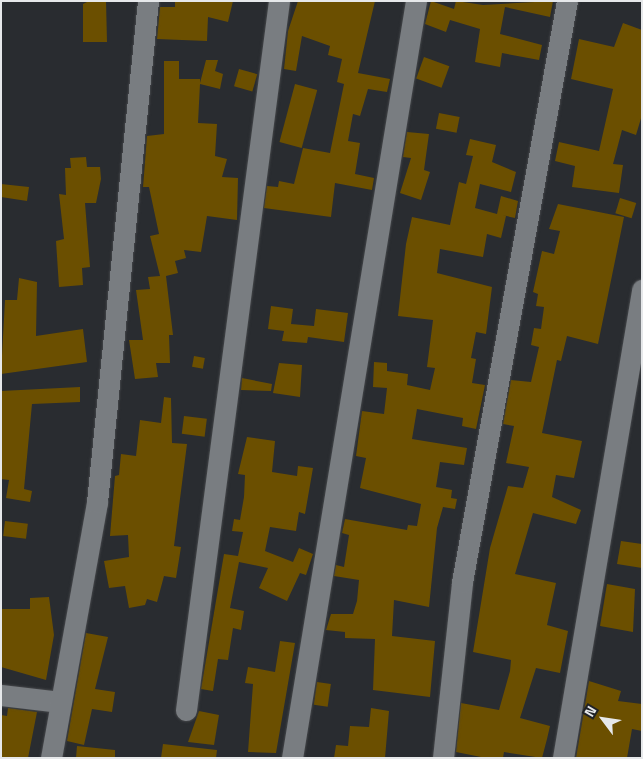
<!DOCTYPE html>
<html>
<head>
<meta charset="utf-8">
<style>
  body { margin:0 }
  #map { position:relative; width:643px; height:759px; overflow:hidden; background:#292c30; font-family:"Titillium Web",sans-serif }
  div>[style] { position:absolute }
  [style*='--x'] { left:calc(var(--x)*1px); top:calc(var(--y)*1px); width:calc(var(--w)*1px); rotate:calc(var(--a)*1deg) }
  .building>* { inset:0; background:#6b4f00; transform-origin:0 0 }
  .roads { filter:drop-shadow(0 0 1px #45474a) drop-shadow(0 0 1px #45474a) }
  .minor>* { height:21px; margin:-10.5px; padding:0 10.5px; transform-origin:10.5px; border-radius:10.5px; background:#797d81 }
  span { translate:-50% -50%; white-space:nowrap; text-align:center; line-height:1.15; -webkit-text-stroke:4.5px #202226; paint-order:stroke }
  .frame { position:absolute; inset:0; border:2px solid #e6e8ea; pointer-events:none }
  .north { position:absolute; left:578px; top:694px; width:50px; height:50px; -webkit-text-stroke:4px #202226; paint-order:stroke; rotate:301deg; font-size:14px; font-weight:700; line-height:20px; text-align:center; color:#e6e8ea }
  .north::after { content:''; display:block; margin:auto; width:18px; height:22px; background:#e6e8ea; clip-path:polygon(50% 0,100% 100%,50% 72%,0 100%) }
</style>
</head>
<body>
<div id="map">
  <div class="building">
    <div style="clip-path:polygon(89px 1px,106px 1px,107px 42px,83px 42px,83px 4px)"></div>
    <div style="clip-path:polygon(175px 1px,233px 1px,228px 22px,208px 17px,207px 41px,157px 39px,160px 7px,175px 7px)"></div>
    <div style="clip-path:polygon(298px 1px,375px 1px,358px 73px,390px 79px,387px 92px,368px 89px,360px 116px,353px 114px,348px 141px,360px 143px,355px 174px,374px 178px,372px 190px,335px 183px,331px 217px,264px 208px,267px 186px,278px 187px,279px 181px,294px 184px,303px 148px,330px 153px,344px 84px,337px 82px,342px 59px,328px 55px,330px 46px,302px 36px,296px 71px,284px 69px,288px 31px)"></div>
    <div style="clip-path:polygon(431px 1px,454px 9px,456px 1px,483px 5px,553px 1px,550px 17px,505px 7px,500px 34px,542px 45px,539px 60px,502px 53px,500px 67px,475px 62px,480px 29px,450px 20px,446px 32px,425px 24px)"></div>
    <div style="clip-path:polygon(623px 23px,642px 30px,642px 115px,636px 135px,622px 130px,613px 164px,623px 165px,619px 193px,572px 187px,575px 166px,555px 161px,559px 142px,599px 151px,613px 89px,571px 79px,579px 39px,614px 47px)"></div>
    <div style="left:424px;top:57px;width:27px;height:23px;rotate:20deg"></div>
    <div style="clip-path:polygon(206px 60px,218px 60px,215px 71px,223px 74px,220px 89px,200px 84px,198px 123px,217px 124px,215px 156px,227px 159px,222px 177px,238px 178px,237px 220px,207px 216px,201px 252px,184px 250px,186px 258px,175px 261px,178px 273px,166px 276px,173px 335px,169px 335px,170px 363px,156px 363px,158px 377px,135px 379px,129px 340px,143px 340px,136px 290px,150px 289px,148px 277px,160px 276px,150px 236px,159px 234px,149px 187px,143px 187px,147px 136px,164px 134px,164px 61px,179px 61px,179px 79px,200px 79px,200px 83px)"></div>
    <div style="left:239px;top:69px;width:19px;height:18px;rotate:16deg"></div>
    <div style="left:295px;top:84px;width:23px;height:60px;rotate:15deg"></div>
    <div style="left:439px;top:113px;width:21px;height:16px;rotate:11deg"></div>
    <div style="clip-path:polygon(407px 132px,429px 134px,424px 170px,430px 172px,421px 200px,400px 193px,411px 158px,403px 157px)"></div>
    <div style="clip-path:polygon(470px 139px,496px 145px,492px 162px,516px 172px,511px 192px,480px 184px,475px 208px,497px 214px,501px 196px,518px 201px,515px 218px,502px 215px,506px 216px,501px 238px,487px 234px,483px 257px,440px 249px,437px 273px,492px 287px,486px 334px,476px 332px,471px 358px,476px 359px,472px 383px,485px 385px,476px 429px,462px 426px,463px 418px,417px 409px,412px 439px,467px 448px,464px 465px,440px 462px,436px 487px,452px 490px,451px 498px,457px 499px,455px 509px,443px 507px,437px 528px,429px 607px,394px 600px,392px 636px,435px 641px,430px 697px,373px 690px,375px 639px,345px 638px,345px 632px,326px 630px,331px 614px,353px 614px,357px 601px,359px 580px,334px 576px,336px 565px,344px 567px,349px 535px,342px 533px,345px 519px,407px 530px,408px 525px,417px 526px,421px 504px,360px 488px,366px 458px,356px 456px,362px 411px,384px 414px,387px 388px,373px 387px,374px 362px,387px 363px,387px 371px,408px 374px,407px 385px,430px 390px,435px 368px,427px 367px,433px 320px,398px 316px,406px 244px,412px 217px,450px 225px,459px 182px,466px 184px,473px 156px,466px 155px)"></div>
    <div style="clip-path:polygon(86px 157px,87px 167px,100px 167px,101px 179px,96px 203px,85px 203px,90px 267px,82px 268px,83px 285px,59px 287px,56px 241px,64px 239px,59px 194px,66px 195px,65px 168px,71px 168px,70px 158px)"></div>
    <div style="clip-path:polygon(1px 184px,29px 187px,27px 201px,1px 197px)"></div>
    <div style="left:620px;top:198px;width:17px;height:16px;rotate:17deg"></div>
    <div style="clip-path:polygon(558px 204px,624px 217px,598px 344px,567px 336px,561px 361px,557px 360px,542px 433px,582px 441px,574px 478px,556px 475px,552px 497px,581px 510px,576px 524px,533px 513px,515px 574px,556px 583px,547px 625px,568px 631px,560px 673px,536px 668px,520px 718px,550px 726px,547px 739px,542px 758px,504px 752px,503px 758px,486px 758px,456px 752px,461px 703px,499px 710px,510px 671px,511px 660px,473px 652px,490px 548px,508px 486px,523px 488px,529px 467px,506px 463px,514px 426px,503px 424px,511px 380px,531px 382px,539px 347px,531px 345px,534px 328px,541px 329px,544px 307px,536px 306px,538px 294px,533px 292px,542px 251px,554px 254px,560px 231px,549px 229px)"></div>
    <div style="clip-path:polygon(19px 278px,37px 282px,36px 336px,83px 329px,87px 362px,1px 374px,5px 300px,17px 300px)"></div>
    <div style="clip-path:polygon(271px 306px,293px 309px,291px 324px,314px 326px,316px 309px,348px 313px,344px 342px,308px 337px,307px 343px,282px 341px,284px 331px,268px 329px)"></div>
    <div style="left:194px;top:356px;width:11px;height:11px;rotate:10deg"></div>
    <div style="clip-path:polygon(279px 363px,302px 365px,300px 397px,273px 393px)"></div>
    <div style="clip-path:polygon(242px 378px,272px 384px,271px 391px,241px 390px)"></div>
    <div style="clip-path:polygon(80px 387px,80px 402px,32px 404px,24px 489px,32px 491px,30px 502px,6px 498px,9px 480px,1px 479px,1px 391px)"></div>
    <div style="clip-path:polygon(164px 397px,171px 398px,172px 443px,187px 444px,174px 546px,181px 547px,176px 578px,164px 576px,157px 602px,147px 599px,145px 605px,129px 608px,125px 586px,109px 588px,104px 561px,129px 557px,128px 535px,110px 536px,115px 476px,119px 475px,121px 454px,136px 456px,140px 420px,161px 423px)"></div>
    <div style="left:184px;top:416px;width:23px;height:18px;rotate:7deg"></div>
    <div style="clip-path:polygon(247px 437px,275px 441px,272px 472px,297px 476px,298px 466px,313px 468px,305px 514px,299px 512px,296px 531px,270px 527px,265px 551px,293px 562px,299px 548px,313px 554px,306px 575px,300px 573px,287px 601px,259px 588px,268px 568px,239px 562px,230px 608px,244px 611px,241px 630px,233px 628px,228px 660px,218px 659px,213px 691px,201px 689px,224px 554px,238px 556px,243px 532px,232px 531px,234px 519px,240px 520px,244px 497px,245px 475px,238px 474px)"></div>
    <div style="left:5px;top:521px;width:23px;height:15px;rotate:7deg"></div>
    <div style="clip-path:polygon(621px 541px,642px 544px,642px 568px,617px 564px)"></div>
    <div style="clip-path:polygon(607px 584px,635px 589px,633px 632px,600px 626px)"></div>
    <div style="clip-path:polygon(49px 597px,54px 635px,46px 680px,1px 667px,1px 609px,30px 609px,30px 598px)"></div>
    <div style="clip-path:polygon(86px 633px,108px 637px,95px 689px,115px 692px,112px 712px,92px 709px,84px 745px,67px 741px)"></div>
    <div style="clip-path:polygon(280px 641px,295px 643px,276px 753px,248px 752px,253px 684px,245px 683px,248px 667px,275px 672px)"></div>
    <div style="clip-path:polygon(589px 681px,621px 691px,618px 701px,642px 704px,642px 731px,632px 729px,627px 758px,576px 758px)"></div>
    <div style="left:317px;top:682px;width:14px;height:23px;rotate:8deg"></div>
    <div style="clip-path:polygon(8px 708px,37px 712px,28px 758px,1px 757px,1px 715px,7px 716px)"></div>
    <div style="clip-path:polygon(371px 708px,389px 711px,385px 758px,334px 758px,336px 745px,348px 746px,350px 726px,369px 727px)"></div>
    <div style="clip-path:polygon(199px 711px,219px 715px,214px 745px,188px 742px)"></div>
    <div style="clip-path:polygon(163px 744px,217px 750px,216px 758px,161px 758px)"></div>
    <div style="clip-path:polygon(77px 746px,115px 750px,115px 758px,76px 758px)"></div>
  </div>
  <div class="roads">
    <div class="minor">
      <div style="--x:1;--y:695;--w:60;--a:6.7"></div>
      <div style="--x:186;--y:710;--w:715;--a:-82.53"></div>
      <div style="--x:51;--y:758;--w:260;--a:-79.8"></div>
      <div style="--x:97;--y:502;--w:504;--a:-84.19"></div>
      <div style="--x:292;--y:758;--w:767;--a:-80.7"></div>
      <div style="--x:443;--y:758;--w:177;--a:-83.8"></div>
      <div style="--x:462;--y:582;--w:590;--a:-79.76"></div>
      <div style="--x:563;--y:758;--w:475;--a:-80.4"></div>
    </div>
  </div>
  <div class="frame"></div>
  <div class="north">N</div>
</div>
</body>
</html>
